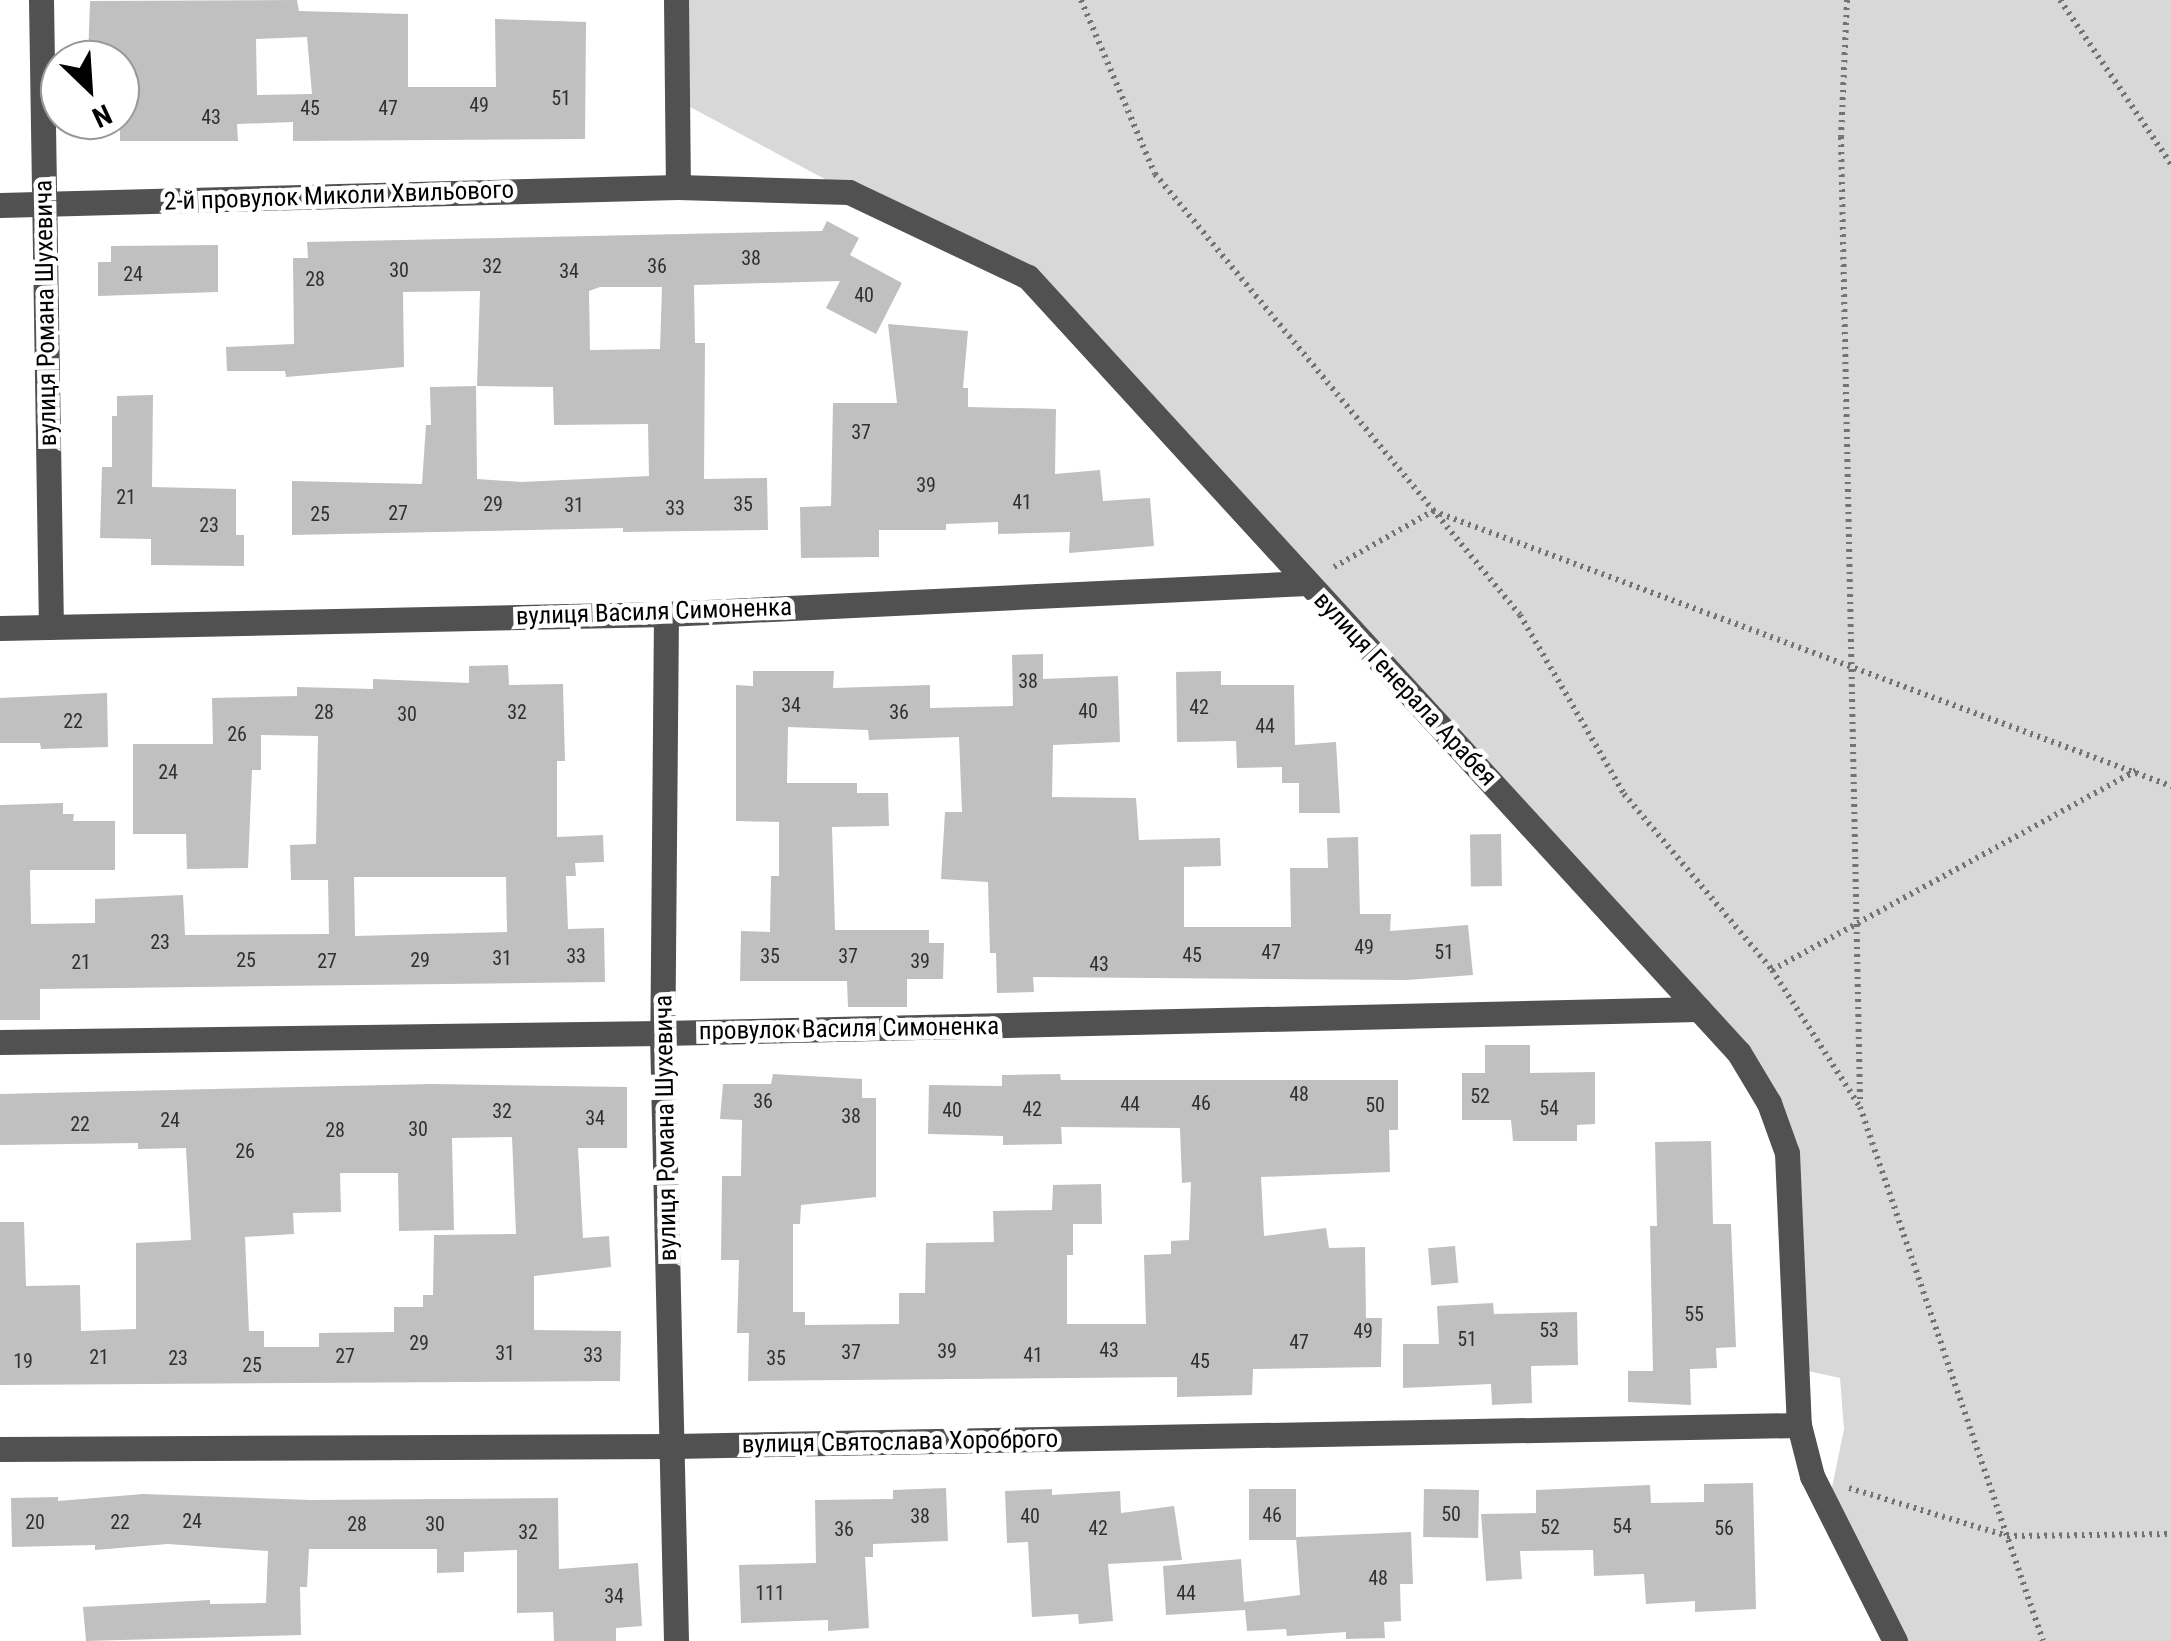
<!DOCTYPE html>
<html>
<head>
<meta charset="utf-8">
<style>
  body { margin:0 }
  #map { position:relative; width:2171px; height:1641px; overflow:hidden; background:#fff; font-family:"Roboto Condensed",sans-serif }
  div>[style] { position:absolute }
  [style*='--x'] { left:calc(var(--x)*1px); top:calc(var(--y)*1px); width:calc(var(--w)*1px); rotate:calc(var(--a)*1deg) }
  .green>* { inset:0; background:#d8d8d8 }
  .building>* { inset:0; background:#c0c0c0; transform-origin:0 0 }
  .path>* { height:6px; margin-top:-3px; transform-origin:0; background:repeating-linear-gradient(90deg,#737373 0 2.5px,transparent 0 7.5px) }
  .minor>* { height:25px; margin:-12.5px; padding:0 12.5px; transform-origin:12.5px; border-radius:12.5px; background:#515151 }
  span { translate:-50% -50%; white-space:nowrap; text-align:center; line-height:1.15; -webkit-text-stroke:9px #fff; paint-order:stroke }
  .number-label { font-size:20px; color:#303030 }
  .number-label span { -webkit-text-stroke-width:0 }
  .street-label { font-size:25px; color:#000 }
  .north { position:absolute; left:40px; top:40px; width:100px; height:100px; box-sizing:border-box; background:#fff; border:2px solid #999; border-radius:50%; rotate:155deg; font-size:28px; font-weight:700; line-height:40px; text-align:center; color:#000 }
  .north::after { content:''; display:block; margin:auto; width:35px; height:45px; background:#000; clip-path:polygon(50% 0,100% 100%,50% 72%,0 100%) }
</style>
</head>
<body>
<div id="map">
  <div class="green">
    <div style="clip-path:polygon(676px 0,2171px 0,2171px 1641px,1899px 1641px,1830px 1497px,1844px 1429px,1840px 1378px,1808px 1371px,1769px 1103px,1028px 277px,849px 192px,677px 100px)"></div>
  </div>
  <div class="building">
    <div style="clip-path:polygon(evenodd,297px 0,299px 11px,408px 14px,408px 87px,496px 87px,495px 19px,586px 22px,585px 139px,293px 141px,293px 122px,237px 124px,238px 141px,120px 141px,120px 60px,88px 60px,90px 1px,297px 0,307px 37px,312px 94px,257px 95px,256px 39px,307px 37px)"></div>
    <div style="clip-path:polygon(evenodd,827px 221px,859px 238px,850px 255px,902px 283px,876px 334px,826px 308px,840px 281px,694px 285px,695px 343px,705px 343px,704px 479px,767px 478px,768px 530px,623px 532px,623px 528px,292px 535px,292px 481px,422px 484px,426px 425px,431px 425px,430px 387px,476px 386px,477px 479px,521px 482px,649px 476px,648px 424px,554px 425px,553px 387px,477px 386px,480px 291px,403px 292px,404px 367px,286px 377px,285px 371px,227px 371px,226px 347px,294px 344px,293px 258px,308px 258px,307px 242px,822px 231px,827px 221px,600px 287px,662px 287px,660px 349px,590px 350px,589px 291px,600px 287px)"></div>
    <div style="clip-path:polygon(218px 245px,218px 292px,98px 296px,98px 262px,111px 262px,111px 246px)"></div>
    <div style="clip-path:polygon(888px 324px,968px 331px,963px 388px,968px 388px,968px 407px,1056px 409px,1055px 474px,1100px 470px,1103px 501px,1150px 498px,1154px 546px,1069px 553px,1070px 532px,998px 534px,998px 522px,946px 524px,946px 530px,879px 530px,879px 557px,801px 558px,800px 507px,831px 506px,833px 403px,897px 403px)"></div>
    <div style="clip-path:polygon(153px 395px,152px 487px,236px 489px,236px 535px,244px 535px,244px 566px,151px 565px,151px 539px,100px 538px,102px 467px,112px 467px,112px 416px,117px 416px,117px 396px)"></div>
    <div style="clip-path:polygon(1043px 654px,1043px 679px,1118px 676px,1120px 742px,1053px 745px,1052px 797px,1136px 798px,1139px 840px,1220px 838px,1221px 866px,1184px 867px,1184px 927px,1291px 927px,1290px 868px,1328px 868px,1327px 838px,1358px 837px,1360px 914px,1391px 914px,1390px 931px,1468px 925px,1473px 975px,1407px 980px,1033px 977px,1034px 992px,997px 993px,996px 953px,990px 953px,988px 882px,941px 879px,945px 812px,962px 812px,959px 737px,869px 740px,868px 730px,788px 727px,787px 783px,857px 783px,857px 793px,888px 793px,889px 826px,832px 827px,835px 930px,929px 930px,929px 943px,944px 943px,943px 979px,907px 979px,907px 1007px,848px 1007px,847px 981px,740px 981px,741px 931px,770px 932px,771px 876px,779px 876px,779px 822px,736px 821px,736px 685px,753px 686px,753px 671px,834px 671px,833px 688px,930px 685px,930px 708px,1013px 706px,1012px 655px)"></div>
    <div style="clip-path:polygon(evenodd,508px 665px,509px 685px,563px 684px,565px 761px,557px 761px,557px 837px,603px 835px,604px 862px,575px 863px,576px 876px,566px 876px,568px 929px,604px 928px,605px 982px,40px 989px,40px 1020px,0 1020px,0 805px,63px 803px,63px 814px,74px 814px,73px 821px,115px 821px,115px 870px,30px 870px,31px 924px,95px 923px,95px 899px,183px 895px,185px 935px,329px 934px,328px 880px,291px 880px,290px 845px,316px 844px,318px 736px,261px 735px,261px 770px,252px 770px,248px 868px,187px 869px,186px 834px,133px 834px,133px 744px,213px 744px,212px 698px,297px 696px,297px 687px,373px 689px,373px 679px,469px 683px,469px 666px,508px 665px,354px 877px,506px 877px,507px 932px,355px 936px,354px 877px)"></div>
    <div style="clip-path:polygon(1221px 671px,1221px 685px,1294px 685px,1295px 745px,1336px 742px,1340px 813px,1299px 813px,1299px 783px,1282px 783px,1282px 767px,1237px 768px,1236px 741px,1177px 742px,1176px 672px)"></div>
    <div style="clip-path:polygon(107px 693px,108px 747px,41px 749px,40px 743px,0 743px,0 698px)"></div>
    <div style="left:1501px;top:834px;width:52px;height:31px;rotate:89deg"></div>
    <div style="clip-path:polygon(1485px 1045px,1530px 1045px,1530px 1073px,1595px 1072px,1595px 1124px,1577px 1125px,1577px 1141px,1513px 1141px,1511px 1120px,1462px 1120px,1462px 1073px,1485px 1073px)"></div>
    <div style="clip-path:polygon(773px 1074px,862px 1079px,862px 1098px,876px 1098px,876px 1197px,801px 1205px,800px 1224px,793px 1224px,793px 1312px,805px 1312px,805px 1325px,899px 1324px,899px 1293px,925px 1293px,926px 1243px,994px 1242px,993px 1211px,1052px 1210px,1053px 1185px,1101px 1184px,1102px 1224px,1073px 1224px,1073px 1255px,1067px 1255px,1067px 1324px,1146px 1324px,1144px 1255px,1171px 1254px,1171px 1241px,1189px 1240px,1191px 1182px,1182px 1183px,1180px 1128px,1061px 1127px,1062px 1144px,1003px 1145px,1003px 1136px,928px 1134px,929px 1085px,1002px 1086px,1002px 1075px,1060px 1074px,1061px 1080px,1398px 1080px,1398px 1130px,1389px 1130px,1390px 1172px,1261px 1177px,1264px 1236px,1326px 1228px,1329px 1248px,1365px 1247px,1366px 1318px,1382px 1318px,1381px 1367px,1253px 1369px,1252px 1395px,1177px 1397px,1177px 1377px,748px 1381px,749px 1333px,737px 1333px,739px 1260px,721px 1260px,722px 1176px,741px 1176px,742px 1120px,720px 1119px,723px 1084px,771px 1084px)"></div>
    <div style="clip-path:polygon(evenodd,431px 1084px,627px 1087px,627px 1148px,578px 1148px,583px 1238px,609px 1236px,611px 1267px,534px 1276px,534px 1330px,621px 1331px,620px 1381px,0 1385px,0 1222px,24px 1222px,26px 1286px,80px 1285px,81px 1331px,136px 1329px,136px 1243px,191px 1240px,186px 1148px,138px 1149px,138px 1143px,0 1145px,0 1094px,431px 1084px,512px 1137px,516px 1234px,434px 1235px,433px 1295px,423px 1295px,423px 1307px,394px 1307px,394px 1332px,319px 1333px,319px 1347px,264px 1347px,264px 1331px,249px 1331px,245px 1237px,294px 1234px,293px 1213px,341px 1212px,340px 1173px,398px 1173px,399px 1231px,454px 1230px,452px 1138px,512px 1137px)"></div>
    <div style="clip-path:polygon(1711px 1141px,1713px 1224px,1731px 1224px,1736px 1347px,1716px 1348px,1717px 1368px,1690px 1369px,1691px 1405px,1628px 1402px,1628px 1371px,1653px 1371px,1650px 1226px,1657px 1226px,1655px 1142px)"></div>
    <div style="left:1455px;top:1246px;width:37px;height:27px;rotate:85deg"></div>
    <div style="clip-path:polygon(1493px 1303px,1494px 1314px,1577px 1312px,1578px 1365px,1531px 1366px,1532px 1403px,1492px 1405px,1491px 1384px,1403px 1388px,1403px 1344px,1439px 1344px,1437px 1306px)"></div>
    <div style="clip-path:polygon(1753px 1483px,1756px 1609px,1695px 1612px,1695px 1601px,1646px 1604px,1644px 1574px,1594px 1576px,1593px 1550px,1520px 1551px,1522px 1579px,1486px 1581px,1481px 1514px,1536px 1513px,1536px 1490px,1650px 1485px,1651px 1503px,1704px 1502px,1704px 1484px)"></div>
    <div style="clip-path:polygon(946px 1488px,948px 1541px,873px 1544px,873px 1557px,865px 1557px,869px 1628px,828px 1631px,828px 1620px,741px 1623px,739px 1565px,816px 1563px,815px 1500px,893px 1499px,893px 1490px)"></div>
    <div style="clip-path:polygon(1052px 1489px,1052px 1495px,1120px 1491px,1121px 1513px,1174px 1506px,1182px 1560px,1108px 1564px,1113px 1621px,1079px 1624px,1078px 1614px,1032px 1617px,1028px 1542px,1007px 1543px,1005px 1491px)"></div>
    <div style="left:1296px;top:1489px;width:51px;height:47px;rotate:90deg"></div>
    <div style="left:1424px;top:1489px;width:55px;height:48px;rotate:1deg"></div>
    <div style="clip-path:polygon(143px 1494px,311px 1500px,558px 1498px,559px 1569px,638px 1563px,642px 1626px,616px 1628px,616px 1641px,554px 1641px,553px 1612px,517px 1613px,517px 1550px,464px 1552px,464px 1572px,437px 1573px,437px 1549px,309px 1549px,307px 1587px,300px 1587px,301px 1635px,86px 1641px,83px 1607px,210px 1600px,210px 1604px,266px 1603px,268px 1551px,168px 1544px,95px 1550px,95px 1545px,12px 1547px,11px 1498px,58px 1497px,58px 1501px)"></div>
    <div style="clip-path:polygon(1411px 1532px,1413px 1584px,1400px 1584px,1401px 1621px,1384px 1622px,1385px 1638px,1346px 1639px,1346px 1632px,1287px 1636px,1286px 1629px,1247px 1631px,1245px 1610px,1166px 1615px,1163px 1566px,1241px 1559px,1244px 1602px,1300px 1595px,1296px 1537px)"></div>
  </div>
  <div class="path">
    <div style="--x:1081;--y:0;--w:189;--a:67"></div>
    <div style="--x:1155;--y:174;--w:572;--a:50.39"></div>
    <div style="--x:1520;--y:615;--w:207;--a:59.8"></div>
    <div style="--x:1624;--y:794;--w:230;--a:49.9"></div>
    <div style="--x:1772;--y:970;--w:163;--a:57.3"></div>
    <div style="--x:1860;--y:1107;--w:564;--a:71.08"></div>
    <div style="--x:1847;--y:0;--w:137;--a:92.5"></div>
    <div style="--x:1841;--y:137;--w:966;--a:88.87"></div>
    <div style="--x:2060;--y:0;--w:198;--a:55.9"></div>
    <div style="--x:1334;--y:567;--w:114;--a:-29.5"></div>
    <div style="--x:1433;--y:511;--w:788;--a:20.44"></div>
    <div style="--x:1772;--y:970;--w:416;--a:-28.7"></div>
    <div style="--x:1849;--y:1488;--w:165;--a:16.9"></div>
    <div style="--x:2007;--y:1536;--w:164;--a:-0.7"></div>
  </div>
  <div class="minor">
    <div style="--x:41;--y:0;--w:627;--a:89.09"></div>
    <div style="--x:676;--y:0;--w:187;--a:89.4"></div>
    <div style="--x:0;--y:205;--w:678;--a:-1.52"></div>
    <div style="--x:678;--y:187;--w:171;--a:1.7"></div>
    <div style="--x:849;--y:192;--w:198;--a:25.4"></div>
    <div style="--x:1028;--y:277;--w:1052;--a:47.5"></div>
    <div style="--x:1739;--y:1053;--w:58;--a:59"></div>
    <div style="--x:1769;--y:1103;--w:53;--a:70.2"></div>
    <div style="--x:1787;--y:1153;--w:272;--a:87.5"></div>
    <div style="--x:1799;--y:1425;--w:53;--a:75.7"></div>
    <div style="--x:1812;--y:1476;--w:185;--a:63.3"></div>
    <div style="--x:666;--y:614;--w:419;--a:90.5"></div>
    <div style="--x:662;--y:1033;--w:608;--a:88.68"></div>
    <div style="--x:0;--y:628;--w:666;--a:-1.2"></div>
    <div style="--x:666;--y:614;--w:642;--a:-2.77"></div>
    <div style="--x:0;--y:1042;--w:662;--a:-0.78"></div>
    <div style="--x:662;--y:1033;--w:1037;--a:-1.33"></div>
    <div style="--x:0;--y:1449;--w:674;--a:-0.26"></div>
    <div style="--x:674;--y:1446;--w:1125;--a:-1.07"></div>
  </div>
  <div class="number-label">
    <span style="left:561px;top:98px">51</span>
    <span style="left:479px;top:105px">49</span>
    <span style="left:310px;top:108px">45</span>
    <span style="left:388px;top:108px">47</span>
    <span style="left:211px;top:117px">43</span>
    <span style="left:751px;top:258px">38</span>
    <span style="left:492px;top:266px">32</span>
    <span style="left:657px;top:266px">36</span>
    <span style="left:399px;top:270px">30</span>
    <span style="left:569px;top:271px">34</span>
    <span style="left:133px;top:274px">24</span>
    <span style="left:315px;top:279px">28</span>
    <span style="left:864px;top:295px">40</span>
    <span style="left:861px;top:432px">37</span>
    <span style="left:926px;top:485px">39</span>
    <span style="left:126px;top:497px">21</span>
    <span style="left:1022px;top:502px">41</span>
    <span style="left:493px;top:504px">29</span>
    <span style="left:743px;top:504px">35</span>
    <span style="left:574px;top:505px">31</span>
    <span style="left:675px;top:508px">33</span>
    <span style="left:398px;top:513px">27</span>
    <span style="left:320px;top:514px">25</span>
    <span style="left:209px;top:525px">23</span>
    <span style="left:1028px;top:681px">38</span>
    <span style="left:791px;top:705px">34</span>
    <span style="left:1199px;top:707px">42</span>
    <span style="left:1088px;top:711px">40</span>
    <span style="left:324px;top:712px">28</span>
    <span style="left:517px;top:712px">32</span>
    <span style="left:899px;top:712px">36</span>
    <span style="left:407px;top:714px">30</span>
    <span style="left:73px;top:721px">22</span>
    <span style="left:1265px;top:726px">44</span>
    <span style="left:237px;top:734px">26</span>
    <span style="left:168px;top:772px">24</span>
    <span style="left:160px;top:942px">23</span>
    <span style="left:1364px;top:947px">49</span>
    <span style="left:1271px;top:952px">47</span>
    <span style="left:1444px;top:952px">51</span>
    <span style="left:1192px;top:955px">45</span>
    <span style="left:576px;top:956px">33</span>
    <span style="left:770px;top:956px">35</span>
    <span style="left:848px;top:956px">37</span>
    <span style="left:502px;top:958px">31</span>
    <span style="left:246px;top:960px">25</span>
    <span style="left:420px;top:960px">29</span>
    <span style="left:327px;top:961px">27</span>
    <span style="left:920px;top:961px">39</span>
    <span style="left:81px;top:962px">21</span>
    <span style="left:1099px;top:964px">43</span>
    <span style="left:1299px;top:1094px">48</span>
    <span style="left:1480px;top:1096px">52</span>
    <span style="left:763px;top:1101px">36</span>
    <span style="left:1201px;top:1103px">46</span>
    <span style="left:1130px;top:1104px">44</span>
    <span style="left:1375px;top:1105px">50</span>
    <span style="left:1549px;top:1108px">54</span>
    <span style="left:1032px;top:1109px">42</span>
    <span style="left:952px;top:1110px">40</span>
    <span style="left:502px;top:1111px">32</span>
    <span style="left:851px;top:1116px">38</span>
    <span style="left:595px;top:1118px">34</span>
    <span style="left:170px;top:1120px">24</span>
    <span style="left:80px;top:1124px">22</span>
    <span style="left:418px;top:1129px">30</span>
    <span style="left:335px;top:1130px">28</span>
    <span style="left:245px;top:1151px">26</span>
    <span style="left:1694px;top:1314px">55</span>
    <span style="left:1549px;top:1330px">53</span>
    <span style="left:1363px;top:1331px">49</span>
    <span style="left:1467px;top:1339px">51</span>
    <span style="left:1299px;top:1342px">47</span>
    <span style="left:419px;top:1343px">29</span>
    <span style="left:1109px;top:1350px">43</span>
    <span style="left:947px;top:1351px">39</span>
    <span style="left:851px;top:1352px">37</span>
    <span style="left:505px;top:1353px">31</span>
    <span style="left:593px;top:1355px">33</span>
    <span style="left:1033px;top:1355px">41</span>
    <span style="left:345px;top:1356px">27</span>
    <span style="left:99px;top:1357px">21</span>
    <span style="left:178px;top:1358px">23</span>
    <span style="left:776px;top:1358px">35</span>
    <span style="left:23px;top:1361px">19</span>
    <span style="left:1200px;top:1361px">45</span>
    <span style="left:252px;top:1365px">25</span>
    <span style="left:1451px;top:1514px">50</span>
    <span style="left:1272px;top:1515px">46</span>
    <span style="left:920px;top:1516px">38</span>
    <span style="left:1030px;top:1516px">40</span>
    <span style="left:192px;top:1521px">24</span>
    <span style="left:35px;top:1522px">20</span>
    <span style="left:120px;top:1522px">22</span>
    <span style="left:357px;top:1524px">28</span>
    <span style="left:435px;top:1524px">30</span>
    <span style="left:1622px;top:1526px">54</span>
    <span style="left:1550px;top:1527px">52</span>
    <span style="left:1098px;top:1528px">42</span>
    <span style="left:1724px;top:1528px">56</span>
    <span style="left:844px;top:1529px">36</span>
    <span style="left:528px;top:1532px">32</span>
    <span style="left:1378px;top:1578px">48</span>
    <span style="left:770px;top:1593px">111</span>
    <span style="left:1186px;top:1593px">44</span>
    <span style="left:614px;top:1596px">34</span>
  </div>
  <div class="street-label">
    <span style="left:339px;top:196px;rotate:-2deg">2-й провулок Миколи Хвильового</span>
    <span style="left:46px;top:313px;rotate:-91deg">вулиця Романа Шухевича</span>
    <span style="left:654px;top:612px;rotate:-2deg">вулиця Василя Симоненка</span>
    <span style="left:1405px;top:689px;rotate:47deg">вулиця Генерала Арабея</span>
    <span style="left:849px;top:1029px;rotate:-1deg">провулок Василя Симоненка</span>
    <span style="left:666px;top:1128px;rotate:-91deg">вулиця Романа Шухевича</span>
    <span style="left:900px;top:1442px;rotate:-1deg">вулиця Святослава Хороброго</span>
  </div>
  <div class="north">N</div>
</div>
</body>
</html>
